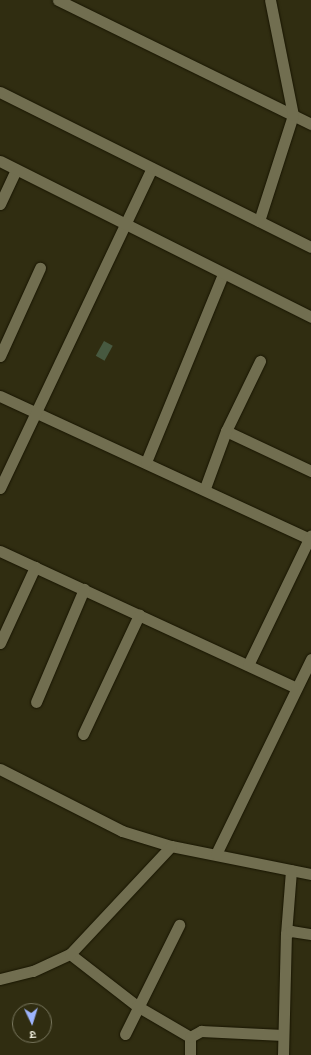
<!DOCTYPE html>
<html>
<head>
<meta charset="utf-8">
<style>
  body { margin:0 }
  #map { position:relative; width:311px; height:1055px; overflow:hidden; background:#302d11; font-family:Karla,"Noto Sans Devanagari",sans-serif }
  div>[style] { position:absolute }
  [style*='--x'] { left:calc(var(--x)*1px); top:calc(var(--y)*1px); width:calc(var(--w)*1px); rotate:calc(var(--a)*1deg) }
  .building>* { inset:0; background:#475940; transform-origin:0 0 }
  .roads { filter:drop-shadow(0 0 1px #181500) drop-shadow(0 0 1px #181500) }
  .minor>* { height:11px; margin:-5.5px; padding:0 5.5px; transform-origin:5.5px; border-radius:5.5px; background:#716e50 }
  .tertiary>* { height:11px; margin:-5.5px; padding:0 5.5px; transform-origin:5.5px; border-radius:5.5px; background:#716e50 }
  span { translate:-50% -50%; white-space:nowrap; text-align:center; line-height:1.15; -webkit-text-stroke:3.5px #302d11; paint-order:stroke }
  .north { position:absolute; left:12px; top:1003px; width:40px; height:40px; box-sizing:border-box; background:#302d11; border:1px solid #7a7860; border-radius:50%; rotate:176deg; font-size:11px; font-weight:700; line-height:16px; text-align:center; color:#eae8d7 }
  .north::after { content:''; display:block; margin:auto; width:14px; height:18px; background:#9db4fd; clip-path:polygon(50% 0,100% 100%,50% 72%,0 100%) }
</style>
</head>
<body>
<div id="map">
  <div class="building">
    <div style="left:104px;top:341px;width:10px;height:17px;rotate:29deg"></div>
  </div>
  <div class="roads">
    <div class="minor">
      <div style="--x:58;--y:0;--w:282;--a:26.1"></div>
      <div style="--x:0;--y:204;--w:38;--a:-65"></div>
      <div style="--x:259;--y:221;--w:111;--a:-72.2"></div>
      <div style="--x:293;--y:115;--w:117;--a:-101.3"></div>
      <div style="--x:0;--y:356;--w:97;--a:-65.6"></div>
      <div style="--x:0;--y:396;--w:340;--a:24.8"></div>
      <div style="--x:309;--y:539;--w:4;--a:-63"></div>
      <div style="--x:226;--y:431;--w:94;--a:25.2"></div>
      <div style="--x:146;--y:462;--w:203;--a:-67.7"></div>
      <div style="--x:0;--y:488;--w:354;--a:-64.6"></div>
      <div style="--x:205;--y:488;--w:61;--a:-69.8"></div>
      <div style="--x:226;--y:431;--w:78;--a:-64.1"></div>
      <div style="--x:0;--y:551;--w:325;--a:24.8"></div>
      <div style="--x:0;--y:643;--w:84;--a:-65.3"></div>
      <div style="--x:248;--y:665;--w:140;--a:-64.2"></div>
      <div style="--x:36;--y:702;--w:123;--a:-67"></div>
      <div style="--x:83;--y:734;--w:132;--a:-64.8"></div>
      <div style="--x:0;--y:769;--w:137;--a:26.9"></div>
      <div style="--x:122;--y:831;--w:51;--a:17"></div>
      <div style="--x:171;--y:846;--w:143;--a:11.3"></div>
      <div style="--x:216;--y:854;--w:217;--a:-64"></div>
      <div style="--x:286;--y:934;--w:64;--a:-85.5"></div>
      <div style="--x:70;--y:954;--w:85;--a:37.8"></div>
      <div style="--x:137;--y:1006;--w:61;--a:30.3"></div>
      <div style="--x:0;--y:979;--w:34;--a:-14"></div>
      <div style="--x:33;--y:971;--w:41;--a:-24.7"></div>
      <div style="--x:70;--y:954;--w:148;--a:-46.9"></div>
      <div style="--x:125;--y:1034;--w:122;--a:-63.6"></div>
      <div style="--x:190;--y:1055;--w:18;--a:-90"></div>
      <div style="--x:190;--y:1037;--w:13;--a:-29"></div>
      <div style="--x:201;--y:1031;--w:82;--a:2.8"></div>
      <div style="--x:283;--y:1055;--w:121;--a:-88.6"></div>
      <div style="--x:286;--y:934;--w:6;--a:-31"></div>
      <div style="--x:291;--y:931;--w:20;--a:9"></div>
    </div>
    <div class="tertiary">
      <div style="--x:0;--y:92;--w:347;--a:26.5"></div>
      <div style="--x:0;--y:161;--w:348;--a:26.6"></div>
    </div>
  </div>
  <div class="north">उ</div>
</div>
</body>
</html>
